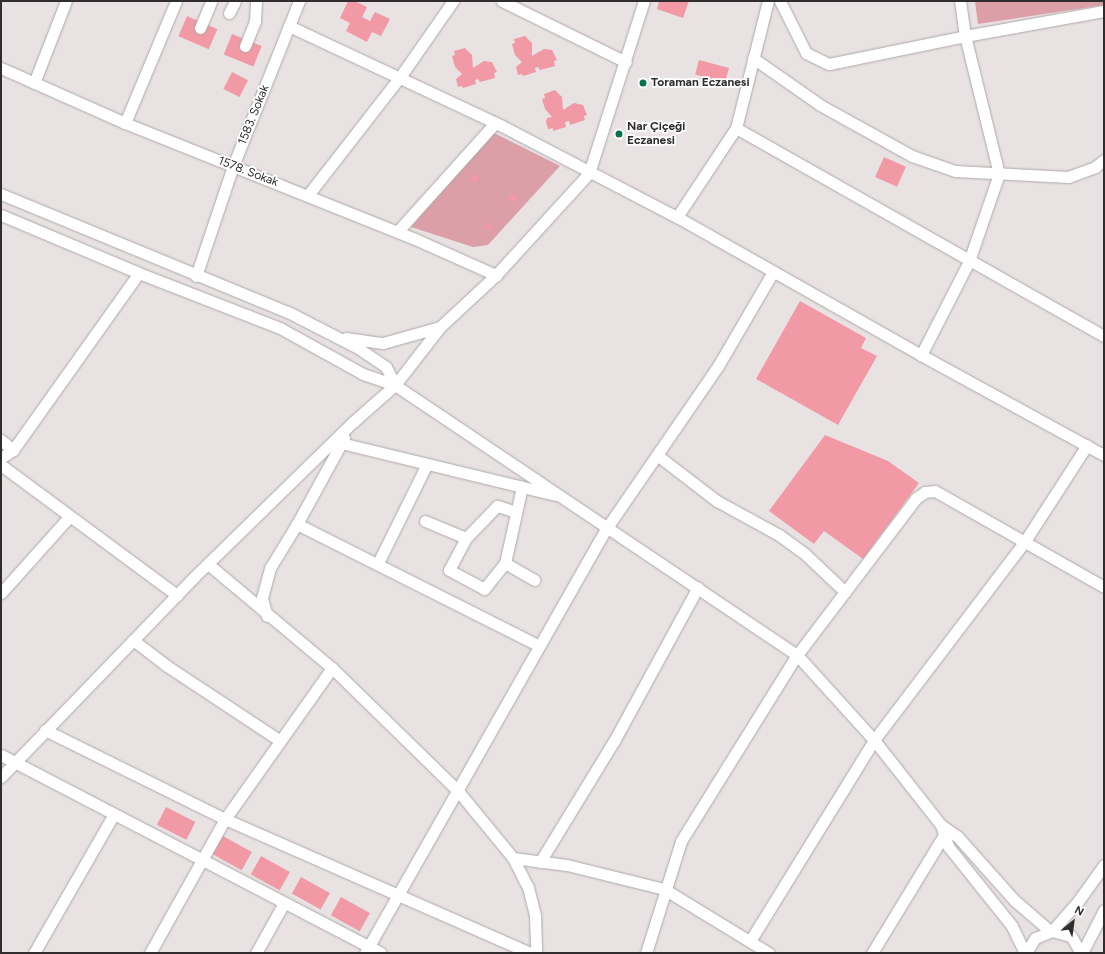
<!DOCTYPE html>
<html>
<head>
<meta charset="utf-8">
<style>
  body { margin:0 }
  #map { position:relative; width:1105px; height:954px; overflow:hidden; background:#e9e2e3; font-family:Figtree,sans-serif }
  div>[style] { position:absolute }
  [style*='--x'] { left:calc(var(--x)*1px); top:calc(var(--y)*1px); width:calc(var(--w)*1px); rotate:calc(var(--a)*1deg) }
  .green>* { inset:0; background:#dc9fa7 }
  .building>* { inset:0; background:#f199a5; transform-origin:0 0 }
  .roads { filter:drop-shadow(0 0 1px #aea8a8) drop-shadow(0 0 1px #aea8a8) }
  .minor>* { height:11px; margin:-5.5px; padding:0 5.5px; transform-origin:5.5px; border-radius:5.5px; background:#fff }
  .dots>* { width:11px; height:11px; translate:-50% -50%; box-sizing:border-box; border:2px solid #fff; border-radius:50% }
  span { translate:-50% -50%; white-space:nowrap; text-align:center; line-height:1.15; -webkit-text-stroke:3.5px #fff; paint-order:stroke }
  .poi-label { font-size:12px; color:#2f2d2d; font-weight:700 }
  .left { translate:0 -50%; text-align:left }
  .street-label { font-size:12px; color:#2f2d2d }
  .frame { position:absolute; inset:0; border:2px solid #2f2d2d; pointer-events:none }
  .north { position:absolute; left:1053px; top:902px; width:40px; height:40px; -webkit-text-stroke:3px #fff; paint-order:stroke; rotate:29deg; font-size:11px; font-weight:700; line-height:16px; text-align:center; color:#2f2d2d }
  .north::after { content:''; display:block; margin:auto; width:14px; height:18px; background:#2f2d2d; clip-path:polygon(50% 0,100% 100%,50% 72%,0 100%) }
</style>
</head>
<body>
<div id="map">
  <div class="green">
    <div style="clip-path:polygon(975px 1px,1104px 1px,1104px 5px,978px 24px)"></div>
    <div style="clip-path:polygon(492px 132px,560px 166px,488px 245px,473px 247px,411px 227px)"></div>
  </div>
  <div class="building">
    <div style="clip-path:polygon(348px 1px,355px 1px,367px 7px,362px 17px,370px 21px,375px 12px,390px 19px,381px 36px,372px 32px,367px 42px,346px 31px,350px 23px,340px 18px)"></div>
    <div style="clip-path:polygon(659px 1px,689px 1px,683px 18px,657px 9px)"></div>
    <div style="left:187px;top:16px;width:33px;height:22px;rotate:23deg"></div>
    <div style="left:232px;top:34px;width:32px;height:22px;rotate:22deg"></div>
    <div style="clip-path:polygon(525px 36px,532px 43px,532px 56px,544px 49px,552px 50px,557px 60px,554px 61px,555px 66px,540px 70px,538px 67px,535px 68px,536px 72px,523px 76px,522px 74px,518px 75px,516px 67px,522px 62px,515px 55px,512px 44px,515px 43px,514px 39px)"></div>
    <div style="clip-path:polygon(465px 48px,472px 55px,473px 68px,484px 61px,492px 62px,497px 72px,494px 73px,495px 78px,480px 82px,478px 79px,475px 80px,476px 84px,463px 88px,462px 86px,458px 87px,456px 79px,462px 74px,455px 67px,452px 56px,455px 55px,454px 51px)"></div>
    <div style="left:699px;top:60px;width:31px;height:15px;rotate:15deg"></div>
    <div style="left:232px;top:72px;width:18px;height:19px;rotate:27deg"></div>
    <div style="clip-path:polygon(555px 90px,562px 97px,563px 110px,574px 103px,583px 105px,587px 115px,584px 116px,585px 120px,570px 125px,569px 121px,565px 122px,566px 127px,553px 131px,553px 128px,548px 129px,546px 122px,547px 118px,552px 117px,545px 109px,542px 99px,545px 98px,544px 94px)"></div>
    <div style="left:884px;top:157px;width:24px;height:22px;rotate:24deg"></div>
    <div style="clip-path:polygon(474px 174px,479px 178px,476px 183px,470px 180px)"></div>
    <div style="clip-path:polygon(511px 194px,517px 197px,514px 203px,508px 199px)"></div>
    <div style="left:488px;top:223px;width:7px;height:5px;rotate:27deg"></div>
    <div style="clip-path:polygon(800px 301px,866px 338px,861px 348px,877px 356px,838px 425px,756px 379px)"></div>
    <div style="clip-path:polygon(825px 435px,888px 461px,919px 483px,863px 559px,824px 531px,814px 544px,769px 511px)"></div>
    <div style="left:166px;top:807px;width:33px;height:20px;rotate:27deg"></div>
    <div style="left:223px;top:836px;width:33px;height:21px;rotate:29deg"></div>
    <div style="left:261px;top:856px;width:33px;height:21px;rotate:29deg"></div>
    <div style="left:301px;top:877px;width:33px;height:19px;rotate:29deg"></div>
    <div style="left:341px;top:897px;width:33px;height:21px;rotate:29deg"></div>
  </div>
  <div class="roads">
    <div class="minor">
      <div style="--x:502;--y:1;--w:138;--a:26.2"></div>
      <div style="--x:780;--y:1;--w:58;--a:63.4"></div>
      <div style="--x:806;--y:53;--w:25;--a:26"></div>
      <div style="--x:829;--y:64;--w:139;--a:-11.6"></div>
      <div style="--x:965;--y:36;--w:141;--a:-10.2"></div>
      <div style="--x:229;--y:13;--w:13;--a:-63"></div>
      <div style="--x:289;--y:26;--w:235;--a:25.1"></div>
      <div style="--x:502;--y:126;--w:197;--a:27.5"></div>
      <div style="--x:677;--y:217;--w:280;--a:29.5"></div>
      <div style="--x:921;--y:355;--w:209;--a:28.7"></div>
      <div style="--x:200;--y:28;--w:28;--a:-67"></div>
      <div style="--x:245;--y:46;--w:27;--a:-68"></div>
      <div style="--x:255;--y:21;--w:20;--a:-87"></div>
      <div style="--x:753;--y:58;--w:82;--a:35"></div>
      <div style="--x:820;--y:105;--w:105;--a:29"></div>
      <div style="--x:912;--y:156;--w:46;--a:19.2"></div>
      <div style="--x:955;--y:171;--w:113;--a:3"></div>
      <div style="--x:1068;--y:177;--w:29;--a:-20"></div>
      <div style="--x:1095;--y:167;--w:11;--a:-38"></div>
      <div style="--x:1;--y:68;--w:136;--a:23.9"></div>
      <div style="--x:125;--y:123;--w:312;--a:21.8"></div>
      <div style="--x:415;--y:239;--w:89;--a:24"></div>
      <div style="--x:34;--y:83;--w:88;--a:-68.7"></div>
      <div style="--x:125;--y:123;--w:132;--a:-67.3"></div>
      <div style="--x:736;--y:128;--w:423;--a:29.5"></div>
      <div style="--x:1;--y:194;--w:310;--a:22.4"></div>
      <div style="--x:288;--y:312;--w:79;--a:27.2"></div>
      <div style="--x:358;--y:348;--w:34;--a:34"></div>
      <div style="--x:386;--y:367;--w:20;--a:63"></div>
      <div style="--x:308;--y:195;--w:150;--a:-52.1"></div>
      <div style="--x:400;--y:77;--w:93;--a:-55.1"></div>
      <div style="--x:1;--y:215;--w:150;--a:22.8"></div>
      <div style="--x:139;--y:273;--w:151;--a:21.3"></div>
      <div style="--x:280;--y:328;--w:95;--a:29"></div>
      <div style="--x:363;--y:374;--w:34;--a:19"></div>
      <div style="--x:395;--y:385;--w:484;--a:33.9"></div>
      <div style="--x:797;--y:655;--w:115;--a:47.8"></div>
      <div style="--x:874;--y:740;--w:108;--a:51.8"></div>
      <div style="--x:677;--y:217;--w:107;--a:-56.5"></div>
      <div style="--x:736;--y:128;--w:131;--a:-75.9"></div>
      <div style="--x:397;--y:232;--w:147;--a:-48"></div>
      <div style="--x:196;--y:276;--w:116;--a:-71.4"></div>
      <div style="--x:233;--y:166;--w:178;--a:-68.2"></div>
      <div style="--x:346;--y:338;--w:37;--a:8"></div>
      <div style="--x:383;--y:343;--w:59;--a:-15.7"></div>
      <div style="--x:921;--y:355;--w:106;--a:-62.9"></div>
      <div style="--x:969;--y:261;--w:92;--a:-71"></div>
      <div style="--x:999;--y:174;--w:142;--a:-103.8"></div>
      <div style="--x:965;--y:36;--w:35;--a:-98"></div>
      <div style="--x:1;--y:440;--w:16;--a:40"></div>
      <div style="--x:341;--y:443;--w:221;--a:13.6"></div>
      <div style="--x:657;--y:455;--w:76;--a:37.5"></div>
      <div style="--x:717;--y:501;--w:71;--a:28.7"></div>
      <div style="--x:779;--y:535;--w:32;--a:36"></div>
      <div style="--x:805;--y:554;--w:55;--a:43.5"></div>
      <div style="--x:1;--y:458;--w:14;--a:-34"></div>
      <div style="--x:13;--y:450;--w:217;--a:-54.6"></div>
      <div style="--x:1;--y:465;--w:219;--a:36.5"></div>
      <div style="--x:516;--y:512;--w:20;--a:-162"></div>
      <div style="--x:497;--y:506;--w:45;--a:134.1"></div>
      <div style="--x:466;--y:538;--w:36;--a:118"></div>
      <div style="--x:449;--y:570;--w:40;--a:28"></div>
      <div style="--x:484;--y:589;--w:33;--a:-51"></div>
      <div style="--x:505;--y:563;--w:78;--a:-77.4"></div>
      <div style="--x:425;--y:521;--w:44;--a:22.5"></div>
      <div style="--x:297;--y:524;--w:270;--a:26.7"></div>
      <div style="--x:378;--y:563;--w:110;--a:-63.7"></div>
      <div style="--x:505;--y:563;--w:34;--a:30"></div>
      <div style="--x:208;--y:564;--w:162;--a:40"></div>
      <div style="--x:332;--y:668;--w:176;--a:44.3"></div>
      <div style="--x:458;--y:791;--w:87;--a:50.6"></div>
      <div style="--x:513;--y:858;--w:33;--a:63"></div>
      <div style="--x:528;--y:887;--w:30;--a:76"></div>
      <div style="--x:535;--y:916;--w:37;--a:88"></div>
      <div style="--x:1;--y:593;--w:102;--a:-48.2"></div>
      <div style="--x:267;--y:616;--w:19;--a:-106"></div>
      <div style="--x:262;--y:598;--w:31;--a:-75"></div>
      <div style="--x:270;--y:568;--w:52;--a:-58.5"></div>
      <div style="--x:297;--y:524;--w:98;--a:-61.3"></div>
      <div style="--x:133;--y:640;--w:43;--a:37.4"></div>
      <div style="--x:167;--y:666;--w:134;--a:33.5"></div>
      <div style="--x:45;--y:730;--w:201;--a:26.3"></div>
      <div style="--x:225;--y:819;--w:333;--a:23.7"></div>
      <div style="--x:1;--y:755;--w:428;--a:27.5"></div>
      <div style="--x:1;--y:777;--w:277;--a:-46"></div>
      <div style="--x:193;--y:578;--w:223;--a:-44.3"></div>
      <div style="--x:353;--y:422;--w:56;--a:-41.4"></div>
      <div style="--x:395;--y:385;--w:73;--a:-52.2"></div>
      <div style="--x:440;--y:327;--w:76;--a:-42.9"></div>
      <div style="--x:496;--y:275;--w:138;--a:-47.6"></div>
      <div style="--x:589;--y:173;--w:181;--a:-72.3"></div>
      <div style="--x:513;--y:858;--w:54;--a:7.4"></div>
      <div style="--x:567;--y:865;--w:100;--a:13.9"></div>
      <div style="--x:664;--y:889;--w:123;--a:31.4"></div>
      <div style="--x:540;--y:862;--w:142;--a:-58.6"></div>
      <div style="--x:614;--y:741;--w:175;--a:-61.4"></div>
      <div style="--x:1052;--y:931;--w:41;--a:-48.9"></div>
      <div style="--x:1079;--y:900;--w:43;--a:-54.5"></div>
      <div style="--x:750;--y:941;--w:236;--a:-58.3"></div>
      <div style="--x:874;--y:740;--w:250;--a:-52.8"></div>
      <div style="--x:1025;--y:541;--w:114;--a:-57.1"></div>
      <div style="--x:34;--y:953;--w:160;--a:-60.1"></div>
      <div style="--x:150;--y:953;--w:154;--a:-60.8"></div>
      <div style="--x:225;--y:819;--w:185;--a:-54.7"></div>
      <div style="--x:256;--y:953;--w:57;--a:-60.8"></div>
      <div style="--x:365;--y:953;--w:491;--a:-60.4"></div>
      <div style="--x:608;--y:526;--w:194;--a:-55.5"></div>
      <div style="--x:718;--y:366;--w:109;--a:-59.7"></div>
      <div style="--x:646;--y:953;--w:117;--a:-72.6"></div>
      <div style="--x:681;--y:841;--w:219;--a:-58.1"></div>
      <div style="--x:797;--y:655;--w:197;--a:-52.8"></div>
      <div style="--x:916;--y:498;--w:11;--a:-34"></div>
      <div style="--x:925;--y:492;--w:10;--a:-6"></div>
      <div style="--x:935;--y:491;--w:194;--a:29.6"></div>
      <div style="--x:872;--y:953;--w:138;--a:-58.6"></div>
      <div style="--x:1025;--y:953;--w:30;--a:-116"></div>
      <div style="--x:1012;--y:926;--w:102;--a:-128.7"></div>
      <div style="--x:948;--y:846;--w:22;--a:-108"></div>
      <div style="--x:941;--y:825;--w:19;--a:35"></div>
      <div style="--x:957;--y:836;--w:86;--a:48.3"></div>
      <div style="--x:1014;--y:900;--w:48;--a:40.7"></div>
      <div style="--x:1026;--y:953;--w:17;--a:-59"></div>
      <div style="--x:1035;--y:938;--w:18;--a:-22"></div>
      <div style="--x:1052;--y:931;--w:20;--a:15"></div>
      <div style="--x:1071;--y:936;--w:20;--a:60"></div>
      <div style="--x:1082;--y:953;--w:48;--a:-62.9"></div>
    </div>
  </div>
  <div class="dots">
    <div style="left:643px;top:83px;background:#07734c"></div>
    <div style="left:619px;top:134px;background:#07734c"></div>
  </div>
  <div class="poi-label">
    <span class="left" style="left:651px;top:83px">Toraman Eczanesi</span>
    <span class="left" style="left:627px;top:134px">Nar Çiçeği<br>Eczanesi</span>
  </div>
  <div class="street-label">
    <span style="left:254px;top:115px;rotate:-68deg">1583. Sokak</span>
    <span style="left:248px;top:172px;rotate:21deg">1578. Sokak</span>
  </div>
  <div class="frame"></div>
  <div class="north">N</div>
</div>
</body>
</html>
